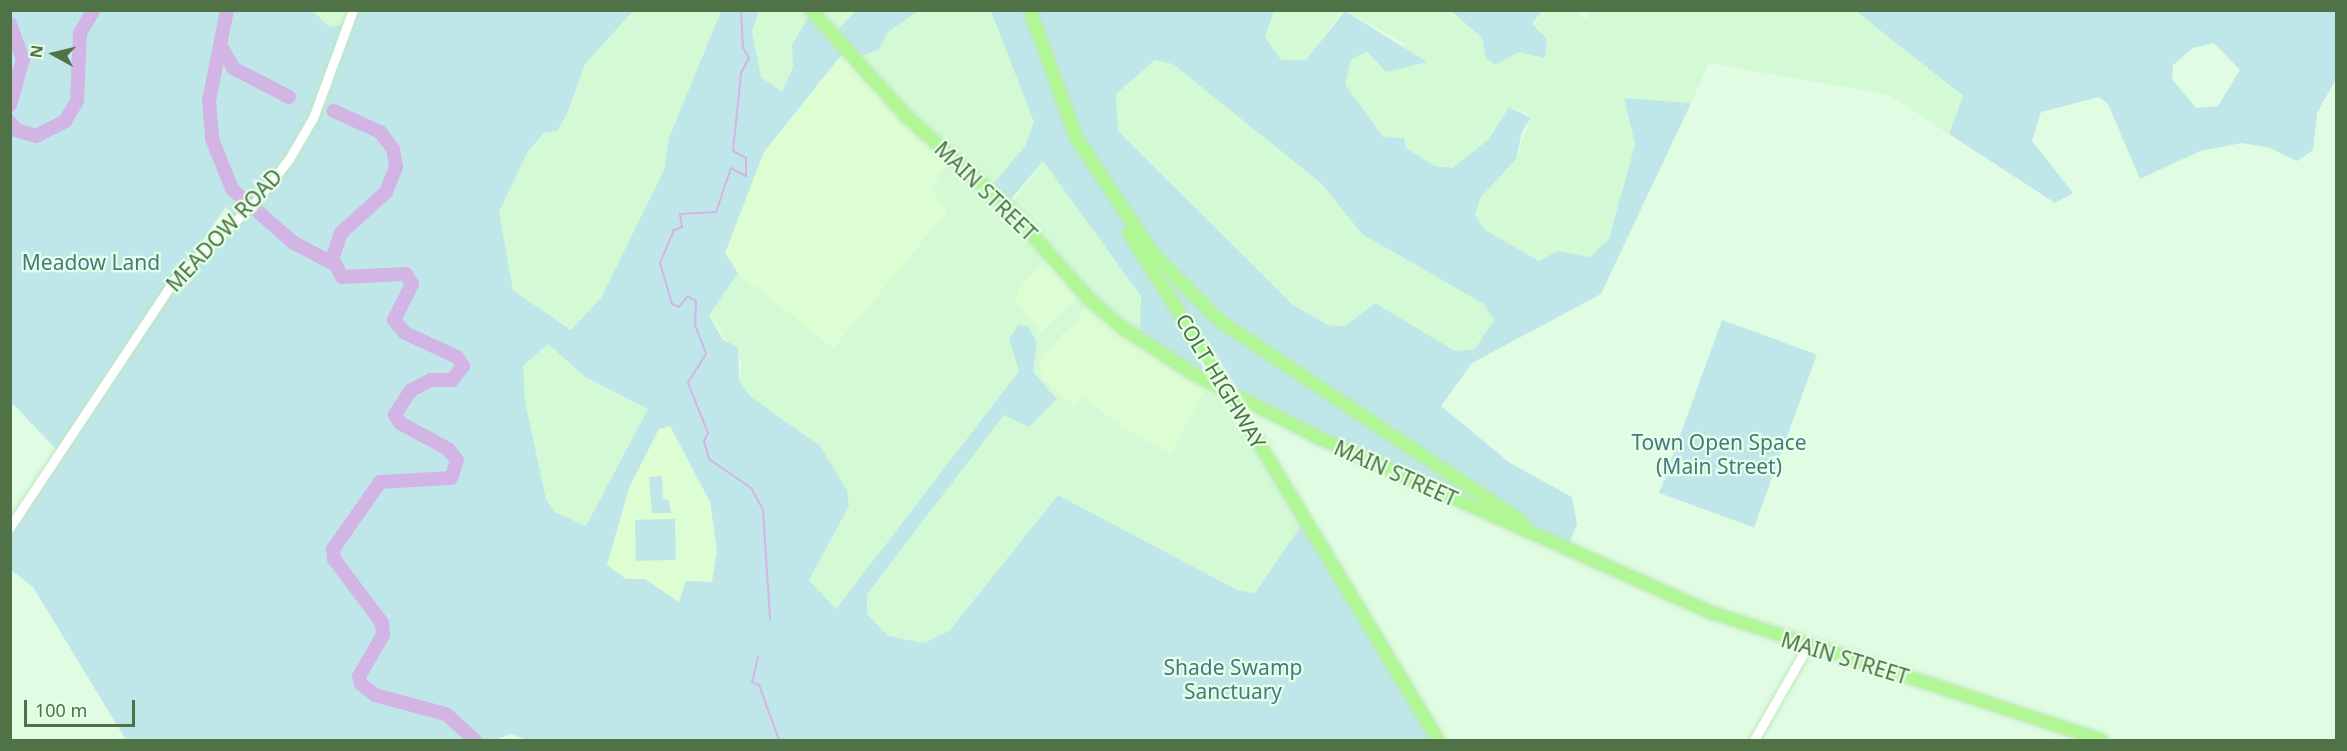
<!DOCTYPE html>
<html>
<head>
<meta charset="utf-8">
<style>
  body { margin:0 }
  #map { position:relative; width:2347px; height:751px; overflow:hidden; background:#e0fce2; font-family:"Noto Sans",sans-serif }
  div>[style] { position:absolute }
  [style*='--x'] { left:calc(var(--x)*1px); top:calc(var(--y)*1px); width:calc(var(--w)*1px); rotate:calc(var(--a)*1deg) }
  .residential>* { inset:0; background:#d4f9d5 }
  .commercial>* { inset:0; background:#ddfdd3 }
  .green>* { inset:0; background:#bfe7e9; transform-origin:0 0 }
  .stream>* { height:2px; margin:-1px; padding:0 1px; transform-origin:1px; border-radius:1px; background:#d2b5e5 }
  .river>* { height:14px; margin:-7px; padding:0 7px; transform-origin:7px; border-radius:7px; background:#d2b5e5 }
  .roads { filter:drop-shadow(0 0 2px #bfe7bc) drop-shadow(0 0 2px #bfe7bc) }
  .secondary>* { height:9px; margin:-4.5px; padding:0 4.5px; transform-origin:4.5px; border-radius:4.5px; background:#fff }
  .highway>* { height:12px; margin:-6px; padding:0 6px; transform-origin:6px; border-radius:6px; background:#b1f796 }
  .bridges { filter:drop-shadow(0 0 2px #fff) drop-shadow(0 0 2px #fff) }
  .highway-bridge>* { height:12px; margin:-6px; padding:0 6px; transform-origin:6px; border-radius:6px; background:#b1f796 }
  span { translate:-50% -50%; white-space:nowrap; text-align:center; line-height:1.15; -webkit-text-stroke:4.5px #e6ffe7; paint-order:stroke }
  .street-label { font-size:21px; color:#4f7247 }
  .park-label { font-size:21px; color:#457a84 }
  .frame { position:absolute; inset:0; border:12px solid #4f7247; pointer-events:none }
  .north { position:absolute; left:24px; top:24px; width:60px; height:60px; -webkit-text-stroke:4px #e6ffe7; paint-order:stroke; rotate:278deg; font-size:16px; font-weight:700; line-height:24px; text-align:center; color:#4f7247 }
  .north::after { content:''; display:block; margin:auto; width:21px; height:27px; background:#4f7247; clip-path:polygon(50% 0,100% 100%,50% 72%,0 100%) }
  .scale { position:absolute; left:24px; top:700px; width:111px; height:27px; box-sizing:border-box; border:3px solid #4f7247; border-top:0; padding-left:8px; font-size:18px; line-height:21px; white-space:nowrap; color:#4f7247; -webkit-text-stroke:4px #e6ffe7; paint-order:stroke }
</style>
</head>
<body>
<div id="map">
  <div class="residential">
    <div style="clip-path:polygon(1592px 10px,1856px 10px,1963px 97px,1949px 134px,1890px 95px,1709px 63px,1691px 103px,1624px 98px,1635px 144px,1609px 239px,1590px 257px,1558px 251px,1539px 261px,1485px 230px,1475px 214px,1481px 197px,1516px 159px,1531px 118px,1525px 112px,1509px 107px,1489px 139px,1453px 169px,1435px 166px,1406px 148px,1404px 138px,1383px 137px,1344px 83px,1351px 60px,1367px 51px,1408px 45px,1345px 11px,1450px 11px,1482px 38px,1486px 57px,1495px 65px,1519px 52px,1542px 11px,1572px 11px,1587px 19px)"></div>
    <div style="clip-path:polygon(313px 11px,353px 11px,348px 23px,328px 27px)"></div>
    <div style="clip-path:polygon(633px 11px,721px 11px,669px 138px,664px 170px,601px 298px,572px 330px,513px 290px,499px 212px,528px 151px,544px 133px,557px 131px,567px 114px,585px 64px)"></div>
    <div style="clip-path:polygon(759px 11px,856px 11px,833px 34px,812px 12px,792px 45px,793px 67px,782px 92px,761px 77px,752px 31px)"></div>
    <div style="clip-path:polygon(918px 11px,991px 11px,1029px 98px,1035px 122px,1025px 146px,989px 189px,854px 59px,879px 49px,888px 32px)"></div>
    <div style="clip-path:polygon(1274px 11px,1342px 11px,1307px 60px,1281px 60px,1265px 37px)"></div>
    <div style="clip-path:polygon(1155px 60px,1173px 64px,1322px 184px,1362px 234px,1484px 304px,1495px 320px,1475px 349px,1455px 351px,1375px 303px,1345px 326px,1328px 325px,1293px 305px,1118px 131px,1116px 94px)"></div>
    <div style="clip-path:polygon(949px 160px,1009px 208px,1043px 161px,1141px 296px,1140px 341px,1077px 323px,1060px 336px,1075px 406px,1083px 395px,1116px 423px,1171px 453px,1209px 382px,1253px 405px,1247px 423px,1305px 520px,1255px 593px,1237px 590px,1058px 495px,949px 631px,924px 643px,888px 636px,867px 614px,867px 594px,1033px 372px,1037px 343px,1028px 327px,1018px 325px,1009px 339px,1019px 371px,836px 609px,809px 580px,849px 506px,820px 446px,751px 397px,739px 380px,742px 363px,709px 315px,738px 273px,834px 348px)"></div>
    <div style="clip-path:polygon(548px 344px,585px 377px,648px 409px,586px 526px,553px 512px,546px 499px,525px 401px,523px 366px)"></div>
  </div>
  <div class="commercial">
    <div style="clip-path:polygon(842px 54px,949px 160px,930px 188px,947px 212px,834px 348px,738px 273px,725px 253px,753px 169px)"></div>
    <div style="clip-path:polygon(1050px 254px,1083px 293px,1041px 332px,1016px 302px,1017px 291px)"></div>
    <div style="clip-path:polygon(1089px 299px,1209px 382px,1171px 454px,1116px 423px,1083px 396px,1075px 406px,1044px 379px,1039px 367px,1043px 355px,1077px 323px)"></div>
    <div style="clip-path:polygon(670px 426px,710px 502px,717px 550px,712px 582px,694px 578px,679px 603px,645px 579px,626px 579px,607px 566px,629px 488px,659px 429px)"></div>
  </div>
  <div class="green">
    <div style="clip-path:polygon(1450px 10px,1542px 11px,1532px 24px,1547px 39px,1545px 58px,1519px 52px,1495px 65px,1486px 58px,1482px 38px)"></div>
    <div style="clip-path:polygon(evenodd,11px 11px,313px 11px,329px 27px,348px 23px,353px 11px,633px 11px,585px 64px,567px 114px,557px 131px,544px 133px,528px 151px,499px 212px,513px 290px,571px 330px,601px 298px,664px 170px,669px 138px,721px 11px,759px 11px,752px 31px,761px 77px,782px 92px,793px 67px,792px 45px,812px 11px,833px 34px,856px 11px,918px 11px,888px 32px,879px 49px,854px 59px,842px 54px,764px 152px,725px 253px,738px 273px,709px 315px,723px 340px,738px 347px,739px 380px,751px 397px,820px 446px,847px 490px,849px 506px,809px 580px,836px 609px,1019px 371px,1009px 339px,1018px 325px,1028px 326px,1037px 343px,1033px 372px,1057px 399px,1029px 427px,1004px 415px,867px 594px,867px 614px,888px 636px,924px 643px,949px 631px,1058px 495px,1237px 590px,1255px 593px,1305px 520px,1438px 740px,528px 740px,510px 734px,496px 740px,126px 740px,33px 587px,11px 570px,10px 527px,59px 452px,11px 402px,11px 11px,226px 207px,236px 220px,196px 255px,195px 251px,226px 207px,11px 11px,548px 344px,585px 377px,648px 409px,586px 526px,554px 512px,546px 499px,525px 401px,523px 366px,548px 344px,11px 11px,670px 426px,710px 502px,717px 550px,712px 582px,686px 581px,679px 602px,645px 579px,626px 579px,607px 565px,629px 488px,659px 429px,670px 426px)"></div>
    <div style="clip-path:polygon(evenodd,991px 11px,1274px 11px,1265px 37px,1281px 60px,1306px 60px,1345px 11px,1427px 62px,1386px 72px,1367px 51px,1351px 60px,1345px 84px,1383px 137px,1404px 138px,1406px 148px,1435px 166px,1453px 168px,1489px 139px,1509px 107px,1531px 118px,1522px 131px,1516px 159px,1481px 197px,1475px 214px,1485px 230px,1539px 261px,1558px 251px,1590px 257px,1609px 239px,1635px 144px,1624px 98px,1691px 103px,1601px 294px,1472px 363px,1441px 406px,1510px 463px,1572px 497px,1577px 524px,1567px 548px,1393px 471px,1140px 341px,1141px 296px,1043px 161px,1006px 205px,989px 189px,1025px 146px,1034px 122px,991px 11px,1155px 60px,1173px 64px,1322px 184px,1362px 234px,1484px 304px,1494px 320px,1475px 349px,1455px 351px,1375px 303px,1345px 326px,1328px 325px,1293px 305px,1118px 131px,1116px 94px,1155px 60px)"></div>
    <div style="clip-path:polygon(evenodd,1856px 11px,2336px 11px,2336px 79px,2317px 113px,2313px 150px,2297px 161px,2270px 148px,2242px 143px,2200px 151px,2140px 179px,2108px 104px,2099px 97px,2041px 112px,2032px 141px,2073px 193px,2055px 203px,1949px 134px,1963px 96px,1856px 11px,2214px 43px,2240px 70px,2218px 106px,2196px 108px,2172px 79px,2173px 65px,2193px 48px,2214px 43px)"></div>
    <div style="left:1722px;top:320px;width:101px;height:184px;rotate:20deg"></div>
    <div style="clip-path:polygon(662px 476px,663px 499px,669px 500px,671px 513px,652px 513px,649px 477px)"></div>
    <div style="left:675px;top:519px;width:41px;height:40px;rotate:89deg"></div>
  </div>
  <div class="stream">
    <div style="--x:741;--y:10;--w:38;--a:87"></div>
    <div style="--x:743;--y:48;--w:12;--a:59"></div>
    <div style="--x:749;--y:58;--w:17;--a:118"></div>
    <div style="--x:741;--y:73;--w:78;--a:95.9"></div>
    <div style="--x:733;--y:151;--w:15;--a:28"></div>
    <div style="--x:746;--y:158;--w:18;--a:90"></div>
    <div style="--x:746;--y:176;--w:17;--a:-152"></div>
    <div style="--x:731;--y:168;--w:46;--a:108.8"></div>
    <div style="--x:716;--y:212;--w:36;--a:177"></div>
    <div style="--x:680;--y:214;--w:13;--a:81"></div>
    <div style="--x:682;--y:227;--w:9;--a:159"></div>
    <div style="--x:674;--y:230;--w:36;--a:113"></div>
    <div style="--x:660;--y:263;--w:43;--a:73.7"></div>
    <div style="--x:672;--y:304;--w:8;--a:23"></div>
    <div style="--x:679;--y:307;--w:14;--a:-51"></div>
    <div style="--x:688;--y:296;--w:9;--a:32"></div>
    <div style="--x:696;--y:301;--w:24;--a:92"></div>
    <div style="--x:695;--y:325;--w:31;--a:69"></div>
    <div style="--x:706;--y:354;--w:34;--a:122"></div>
    <div style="--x:688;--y:383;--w:54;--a:68.2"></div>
    <div style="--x:708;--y:433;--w:9;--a:117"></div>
    <div style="--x:704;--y:441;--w:19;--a:74"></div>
    <div style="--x:709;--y:459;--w:51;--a:34.6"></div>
    <div style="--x:751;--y:488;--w:25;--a:61"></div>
    <div style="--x:763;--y:510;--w:109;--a:86.3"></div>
    <div style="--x:758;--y:657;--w:26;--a:103"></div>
    <div style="--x:752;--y:682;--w:8;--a:23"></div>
    <div style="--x:759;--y:685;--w:59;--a:70"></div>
  </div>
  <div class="river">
    <div style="--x:227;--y:10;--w:93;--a:101.2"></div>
    <div style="--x:209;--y:101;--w:38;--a:85"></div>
    <div style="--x:212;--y:139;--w:54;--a:68.2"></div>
    <div style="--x:232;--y:189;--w:82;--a:41.1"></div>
    <div style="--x:294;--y:243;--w:47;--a:27.6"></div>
    <div style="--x:336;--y:265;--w:13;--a:63"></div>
    <div style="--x:342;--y:277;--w:64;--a:-2.7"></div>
    <div style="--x:406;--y:274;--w:12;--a:59"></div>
    <div style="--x:412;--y:284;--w:40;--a:116.6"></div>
    <div style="--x:394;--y:320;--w:17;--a:50"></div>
    <div style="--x:405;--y:333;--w:57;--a:24.8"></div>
    <div style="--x:457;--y:357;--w:11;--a:56"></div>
    <div style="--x:463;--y:366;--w:18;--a:128"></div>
    <div style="--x:452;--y:380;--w:21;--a:180"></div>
    <div style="--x:431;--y:380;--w:22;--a:153"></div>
    <div style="--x:411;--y:390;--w:30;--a:123"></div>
    <div style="--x:395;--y:415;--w:9;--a:58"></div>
    <div style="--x:400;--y:423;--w:55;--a:28.4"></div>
    <div style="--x:448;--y:449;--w:14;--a:51"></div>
    <div style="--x:457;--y:460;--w:19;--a:108"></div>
    <div style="--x:451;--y:478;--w:71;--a:176.8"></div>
    <div style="--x:380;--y:482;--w:82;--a:125"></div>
    <div style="--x:333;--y:549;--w:10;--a:84"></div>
    <div style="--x:334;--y:559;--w:80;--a:53.1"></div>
    <div style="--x:382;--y:623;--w:12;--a:85"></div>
    <div style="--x:383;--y:635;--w:48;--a:120.3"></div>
    <div style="--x:359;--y:676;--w:8;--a:76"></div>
    <div style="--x:361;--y:684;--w:18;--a:38"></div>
    <div style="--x:375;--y:695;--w:73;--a:15"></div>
    <div style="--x:446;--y:714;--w:39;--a:42"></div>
    <div style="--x:10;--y:24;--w:37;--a:70"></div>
    <div style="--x:23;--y:59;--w:48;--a:105.8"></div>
    <div style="--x:222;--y:48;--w:23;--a:61"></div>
    <div style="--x:233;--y:68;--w:63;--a:27.4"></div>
    <div style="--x:10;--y:122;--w:10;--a:53"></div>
    <div style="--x:16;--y:130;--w:21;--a:17"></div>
    <div style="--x:36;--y:136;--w:33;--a:-27"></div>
    <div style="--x:65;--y:121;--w:23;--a:-59"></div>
    <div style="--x:77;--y:101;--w:68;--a:-87.5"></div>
    <div style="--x:80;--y:33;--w:27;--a:-59"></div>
    <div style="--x:331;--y:262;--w:31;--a:-71"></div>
    <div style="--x:341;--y:233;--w:61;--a:-42.3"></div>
    <div style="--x:386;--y:192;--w:27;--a:-68"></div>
    <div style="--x:396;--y:167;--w:18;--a:-99"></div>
    <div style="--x:393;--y:149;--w:21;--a:-127"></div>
    <div style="--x:380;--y:132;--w:51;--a:-155.5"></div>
  </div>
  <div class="roads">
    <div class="secondary">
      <div style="--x:10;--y:527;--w:296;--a:-56.4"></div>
      <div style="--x:174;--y:280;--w:115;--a:-43.9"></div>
      <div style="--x:257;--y:200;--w:52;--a:-52"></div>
      <div style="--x:289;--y:159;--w:48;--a:-59.7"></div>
      <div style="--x:313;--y:118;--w:115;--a:-69.7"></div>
      <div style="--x:1754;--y:740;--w:107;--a:-60.3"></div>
    </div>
    <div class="highway">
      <div style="--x:811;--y:10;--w:142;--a:48.1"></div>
      <div style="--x:906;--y:116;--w:138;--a:41.8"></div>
      <div style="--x:1009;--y:208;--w:121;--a:48.7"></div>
      <div style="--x:1089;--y:299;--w:43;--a:41.2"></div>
      <div style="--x:1121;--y:327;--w:87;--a:32.8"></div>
      <div style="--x:1194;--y:374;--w:140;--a:27.1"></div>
      <div style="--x:1319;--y:438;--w:428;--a:24"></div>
      <div style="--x:1710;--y:612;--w:412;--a:18.1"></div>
      <div style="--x:1030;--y:10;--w:138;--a:70.1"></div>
      <div style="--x:1074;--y:134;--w:144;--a:56.6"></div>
      <div style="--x:1153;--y:254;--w:95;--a:45"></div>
      <div style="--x:1220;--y:321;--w:363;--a:33.6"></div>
      <div style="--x:1129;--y:233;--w:137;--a:57.8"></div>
      <div style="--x:1247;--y:423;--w:370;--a:58.9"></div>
    </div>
  </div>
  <div class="bridges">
    <div class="highway-bridge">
      <div style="--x:1202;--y:349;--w:87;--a:58.7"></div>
    </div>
  </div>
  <div class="street-label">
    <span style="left:986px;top:191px;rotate:44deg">MAIN STREET</span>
    <span style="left:224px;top:230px;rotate:-47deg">MEADOW ROAD</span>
    <span style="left:1221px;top:381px;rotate:59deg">COLT HIGHWAY</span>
    <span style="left:1396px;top:473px;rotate:24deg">MAIN STREET</span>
    <span style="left:1845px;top:658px;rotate:17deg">MAIN STREET</span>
  </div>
  <div class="park-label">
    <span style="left:91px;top:262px">Meadow Land</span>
    <span style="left:1719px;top:454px">Town Open Space<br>(Main Street)</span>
    <span style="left:1233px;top:679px">Shade Swamp<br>Sanctuary</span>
  </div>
  <div class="frame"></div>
  <div class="north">N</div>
  <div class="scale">100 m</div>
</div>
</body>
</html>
